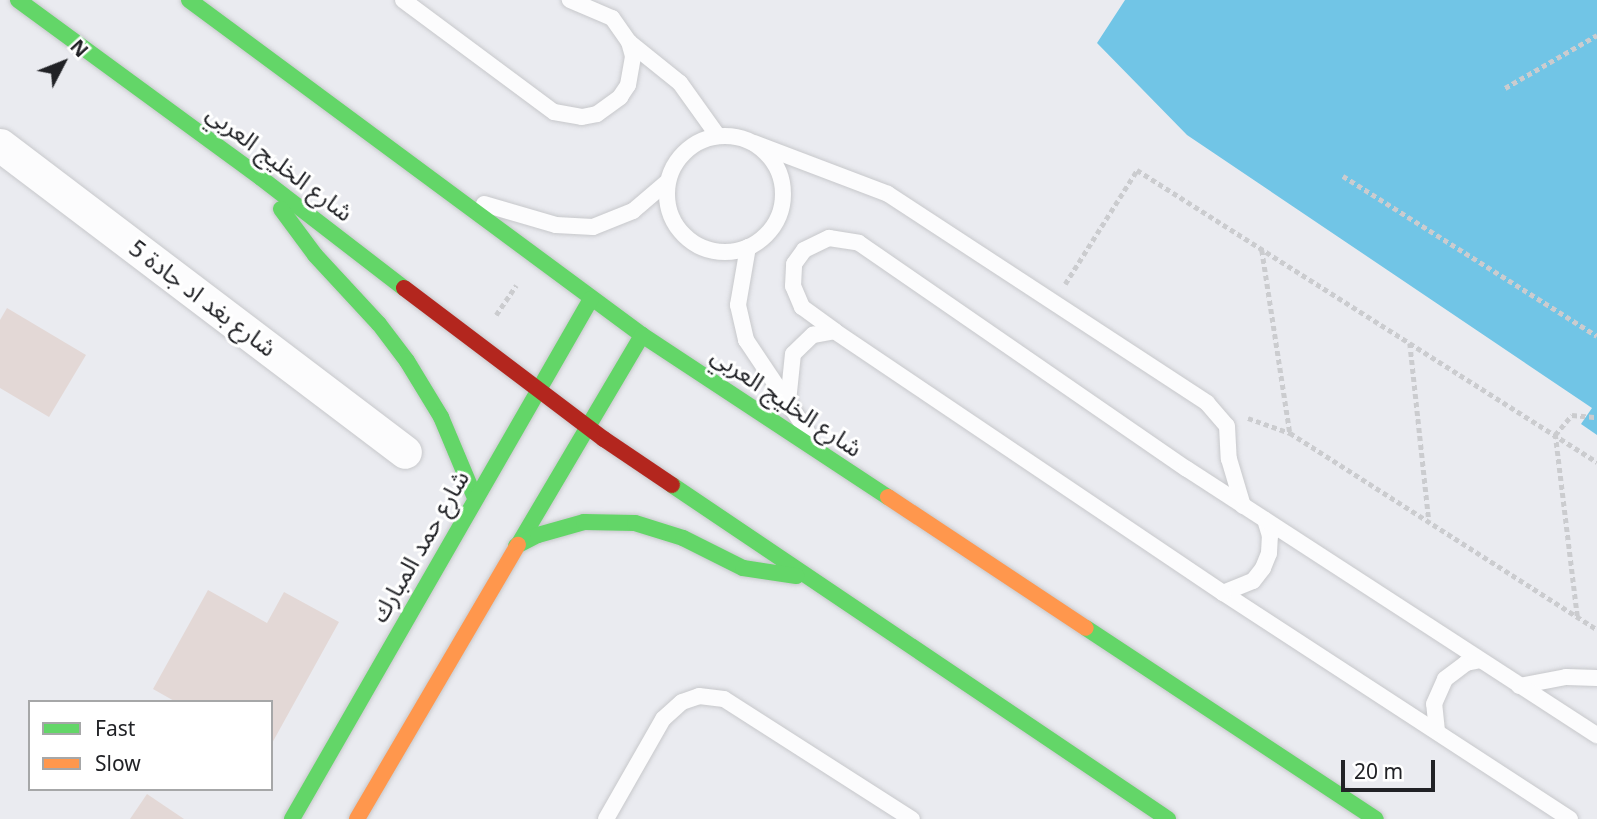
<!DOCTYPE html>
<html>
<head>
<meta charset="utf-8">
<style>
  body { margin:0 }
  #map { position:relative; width:1597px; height:819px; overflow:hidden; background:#eaebf0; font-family:Georgia,"Noto Sans Arabic",serif }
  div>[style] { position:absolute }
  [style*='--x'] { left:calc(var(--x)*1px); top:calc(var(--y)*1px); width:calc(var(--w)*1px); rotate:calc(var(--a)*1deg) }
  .water>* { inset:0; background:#71c5e6 }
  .building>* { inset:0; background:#e3d8d6 }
  .path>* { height:4.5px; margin-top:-2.25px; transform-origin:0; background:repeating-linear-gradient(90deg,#cbcccf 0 5px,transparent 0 8.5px) }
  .roads { filter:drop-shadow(0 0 2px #c7c8cb) drop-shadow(0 0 2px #c7c8cb) }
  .lane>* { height:16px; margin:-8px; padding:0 8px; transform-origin:8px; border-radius:8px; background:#fcfcfd }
  .lane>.ring { margin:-8px; padding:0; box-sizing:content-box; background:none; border:16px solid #fcfcfd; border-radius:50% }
  .street>* { height:33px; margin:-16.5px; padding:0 16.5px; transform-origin:16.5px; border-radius:16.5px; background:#fcfcfd }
  .fast>* { height:16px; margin:-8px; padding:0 8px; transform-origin:8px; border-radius:8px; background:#63d668 }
  .slow>* { height:16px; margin:-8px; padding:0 8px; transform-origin:8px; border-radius:8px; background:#ff974d }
  .jam>* { height:16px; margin:-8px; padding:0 8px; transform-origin:8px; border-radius:8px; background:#b3261e }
  span { translate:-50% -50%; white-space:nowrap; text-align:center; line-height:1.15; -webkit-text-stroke:6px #fff; paint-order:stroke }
  .street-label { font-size:24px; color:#212226 }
  .legend { position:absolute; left:28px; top:700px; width:245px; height:91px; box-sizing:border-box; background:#fff; border:2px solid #a6a7a8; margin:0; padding:9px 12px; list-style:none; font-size:21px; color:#212226 }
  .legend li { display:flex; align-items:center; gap:14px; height:35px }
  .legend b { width:35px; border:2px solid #a6a7a8 }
  .north { position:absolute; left:28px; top:28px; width:70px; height:70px; -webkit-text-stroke:5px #fff; paint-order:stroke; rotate:48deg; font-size:19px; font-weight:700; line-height:28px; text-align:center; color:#212226 }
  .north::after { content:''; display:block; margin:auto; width:24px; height:32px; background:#212226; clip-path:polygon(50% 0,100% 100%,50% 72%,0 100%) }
  .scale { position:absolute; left:1341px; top:760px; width:94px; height:32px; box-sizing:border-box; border:4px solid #212226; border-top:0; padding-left:9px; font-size:21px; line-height:24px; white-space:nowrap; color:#212226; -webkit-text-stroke:5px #fff; paint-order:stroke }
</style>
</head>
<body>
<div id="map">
  <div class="water">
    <div style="clip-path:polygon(1125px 0,1597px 0,1597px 435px,1581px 424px,1592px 408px,1187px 135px,1097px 43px)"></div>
  </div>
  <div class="building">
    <div style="clip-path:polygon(7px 308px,86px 355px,49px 417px,0 388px,0 320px)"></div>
    <div style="clip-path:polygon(208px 590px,267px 623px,284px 592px,339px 622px,271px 745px,271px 702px,176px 702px,153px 689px)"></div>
    <div style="clip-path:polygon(147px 794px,184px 819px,130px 819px)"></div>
  </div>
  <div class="path">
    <div style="--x:1505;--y:88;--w:106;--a:-29.9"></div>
    <div style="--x:1343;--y:176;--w:300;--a:32.2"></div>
    <div style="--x:1262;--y:250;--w:185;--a:81.3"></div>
    <div style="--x:1065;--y:284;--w:135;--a:-57.7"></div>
    <div style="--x:1137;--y:170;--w:545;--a:32.41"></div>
    <div style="--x:496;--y:315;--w:36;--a:-56"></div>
    <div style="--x:1410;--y:343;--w:179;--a:83.9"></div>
    <div style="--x:1248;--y:418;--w:45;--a:19.7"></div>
    <div style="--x:1290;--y:433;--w:364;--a:32.6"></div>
    <div style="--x:1577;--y:616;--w:182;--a:-96.9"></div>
    <div style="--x:1555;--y:435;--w:26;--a:-50"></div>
    <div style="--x:1572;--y:415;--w:25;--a:5"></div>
  </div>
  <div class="roads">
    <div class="lane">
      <div style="--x:403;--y:0;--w:188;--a:36.6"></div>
      <div style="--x:554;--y:112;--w:28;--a:10"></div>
      <div style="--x:582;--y:117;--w:15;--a:-11"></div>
      <div style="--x:597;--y:114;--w:29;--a:-36"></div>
      <div style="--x:620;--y:97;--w:14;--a:-56"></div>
      <div style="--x:628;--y:85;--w:29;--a:-80"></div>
      <div style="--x:633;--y:56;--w:15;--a:-106"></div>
      <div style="--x:629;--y:42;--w:29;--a:-125"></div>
      <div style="--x:612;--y:18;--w:46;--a:-156.8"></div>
      <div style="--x:629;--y:42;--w:65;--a:38.8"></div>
      <div style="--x:680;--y:83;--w:65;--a:54.4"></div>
      <div class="ring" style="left:667px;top:136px;width:100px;height:100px"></div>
      <div style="--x:754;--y:143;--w:143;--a:20.8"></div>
      <div style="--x:888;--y:194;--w:381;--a:33.2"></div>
      <div style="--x:1207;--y:403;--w:30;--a:49"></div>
      <div style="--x:1227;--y:426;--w:33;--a:87"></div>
      <div style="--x:1229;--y:459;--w:49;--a:73.4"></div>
      <div style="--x:484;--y:204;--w:75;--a:16.3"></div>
      <div style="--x:556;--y:225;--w:37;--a:3"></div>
      <div style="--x:593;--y:227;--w:43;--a:-21.8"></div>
      <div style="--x:633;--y:211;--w:45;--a:-40.5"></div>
      <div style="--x:748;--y:247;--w:59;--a:99.8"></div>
      <div style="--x:738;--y:305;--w:36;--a:77"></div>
      <div style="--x:746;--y:340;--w:110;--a:56.2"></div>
      <div style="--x:788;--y:402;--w:48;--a:-84.1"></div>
      <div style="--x:793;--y:354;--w:28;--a:-44"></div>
      <div style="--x:813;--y:335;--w:22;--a:-10"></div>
      <div style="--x:1223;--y:593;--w:32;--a:-22"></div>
      <div style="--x:1253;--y:581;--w:16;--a:-52"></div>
      <div style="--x:1263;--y:568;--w:16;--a:-68"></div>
      <div style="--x:1269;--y:553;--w:17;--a:-87"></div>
      <div style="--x:1270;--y:536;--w:17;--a:-107"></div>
      <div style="--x:1519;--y:686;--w:48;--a:-10.8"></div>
      <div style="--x:1566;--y:677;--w:31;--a:2"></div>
      <div style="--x:1437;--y:731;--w:27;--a:-96"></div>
      <div style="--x:1434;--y:704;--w:27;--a:-66"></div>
      <div style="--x:1445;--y:679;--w:26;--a:-37"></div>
      <div style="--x:1466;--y:663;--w:14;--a:-12"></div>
      <div style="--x:606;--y:819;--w:115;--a:-60.3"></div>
      <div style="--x:663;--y:719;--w:25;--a:-42"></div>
      <div style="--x:682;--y:702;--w:18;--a:-19"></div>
      <div style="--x:699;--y:696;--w:25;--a:7"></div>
      <div style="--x:724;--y:699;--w:223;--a:32.6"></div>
      <div style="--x:1570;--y:819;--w:414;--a:-146.9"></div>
      <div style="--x:1223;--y:593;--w:468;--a:-146"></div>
      <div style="--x:835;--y:331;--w:41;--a:-144"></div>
      <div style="--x:802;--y:307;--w:23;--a:-113"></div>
      <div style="--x:793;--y:286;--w:22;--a:-87"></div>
      <div style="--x:794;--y:264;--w:17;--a:-54"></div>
      <div style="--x:804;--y:250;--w:28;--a:-26"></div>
      <div style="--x:829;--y:238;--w:30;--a:9"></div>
      <div style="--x:859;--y:243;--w:398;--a:34.6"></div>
      <div style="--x:1187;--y:469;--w:489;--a:33"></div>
    </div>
    <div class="street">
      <div style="--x:0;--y:145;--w:508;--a:37.16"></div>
    </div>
    <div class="fast">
      <div style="--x:18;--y:0;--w:301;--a:36.2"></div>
      <div style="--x:261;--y:178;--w:180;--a:37.6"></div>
      <div style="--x:189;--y:0;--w:563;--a:36.48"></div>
      <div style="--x:642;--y:335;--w:295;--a:33.4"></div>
      <div style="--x:281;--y:209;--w:57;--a:53.5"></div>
      <div style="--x:315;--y:255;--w:94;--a:47.2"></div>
      <div style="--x:379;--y:324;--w:46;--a:52.9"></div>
      <div style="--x:407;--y:361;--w:66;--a:58.7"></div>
      <div style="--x:441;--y:417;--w:88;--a:67.2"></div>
      <div style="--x:672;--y:485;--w:598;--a:33.96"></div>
      <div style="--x:518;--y:545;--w:244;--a:-59.4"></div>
      <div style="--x:516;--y:546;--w:25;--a:-27"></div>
      <div style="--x:538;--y:535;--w:48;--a:-15.8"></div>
      <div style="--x:584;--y:522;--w:51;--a:1.1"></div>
      <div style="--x:635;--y:523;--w:50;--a:17.4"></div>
      <div style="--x:683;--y:538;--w:67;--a:26.6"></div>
      <div style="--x:743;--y:568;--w:54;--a:8.6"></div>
      <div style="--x:1086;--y:628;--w:347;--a:33.4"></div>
      <div style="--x:292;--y:819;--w:600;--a:-60.1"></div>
    </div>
    <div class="slow">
      <div style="--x:888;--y:497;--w:237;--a:33.5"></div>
      <div style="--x:357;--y:819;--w:318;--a:-59.6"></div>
    </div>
    <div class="jam">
      <div style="--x:404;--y:288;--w:251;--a:37.1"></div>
      <div style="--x:604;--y:439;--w:82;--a:34.1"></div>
    </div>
  </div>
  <div class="street-label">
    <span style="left:279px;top:164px;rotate:37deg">شارع الخليج العربي</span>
    <span style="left:202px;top:299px;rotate:37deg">شارع بغد اد جادة 5</span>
    <span style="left:786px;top:403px;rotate:34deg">شارع الخليج العربي</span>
    <span style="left:421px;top:547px;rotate:-60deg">شارع حمد المبارك</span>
  </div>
  <ul class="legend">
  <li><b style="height:9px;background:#63d668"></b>Fast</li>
  <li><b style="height:9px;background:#ff974d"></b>Slow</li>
  </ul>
  <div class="north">N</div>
  <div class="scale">20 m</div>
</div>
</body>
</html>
